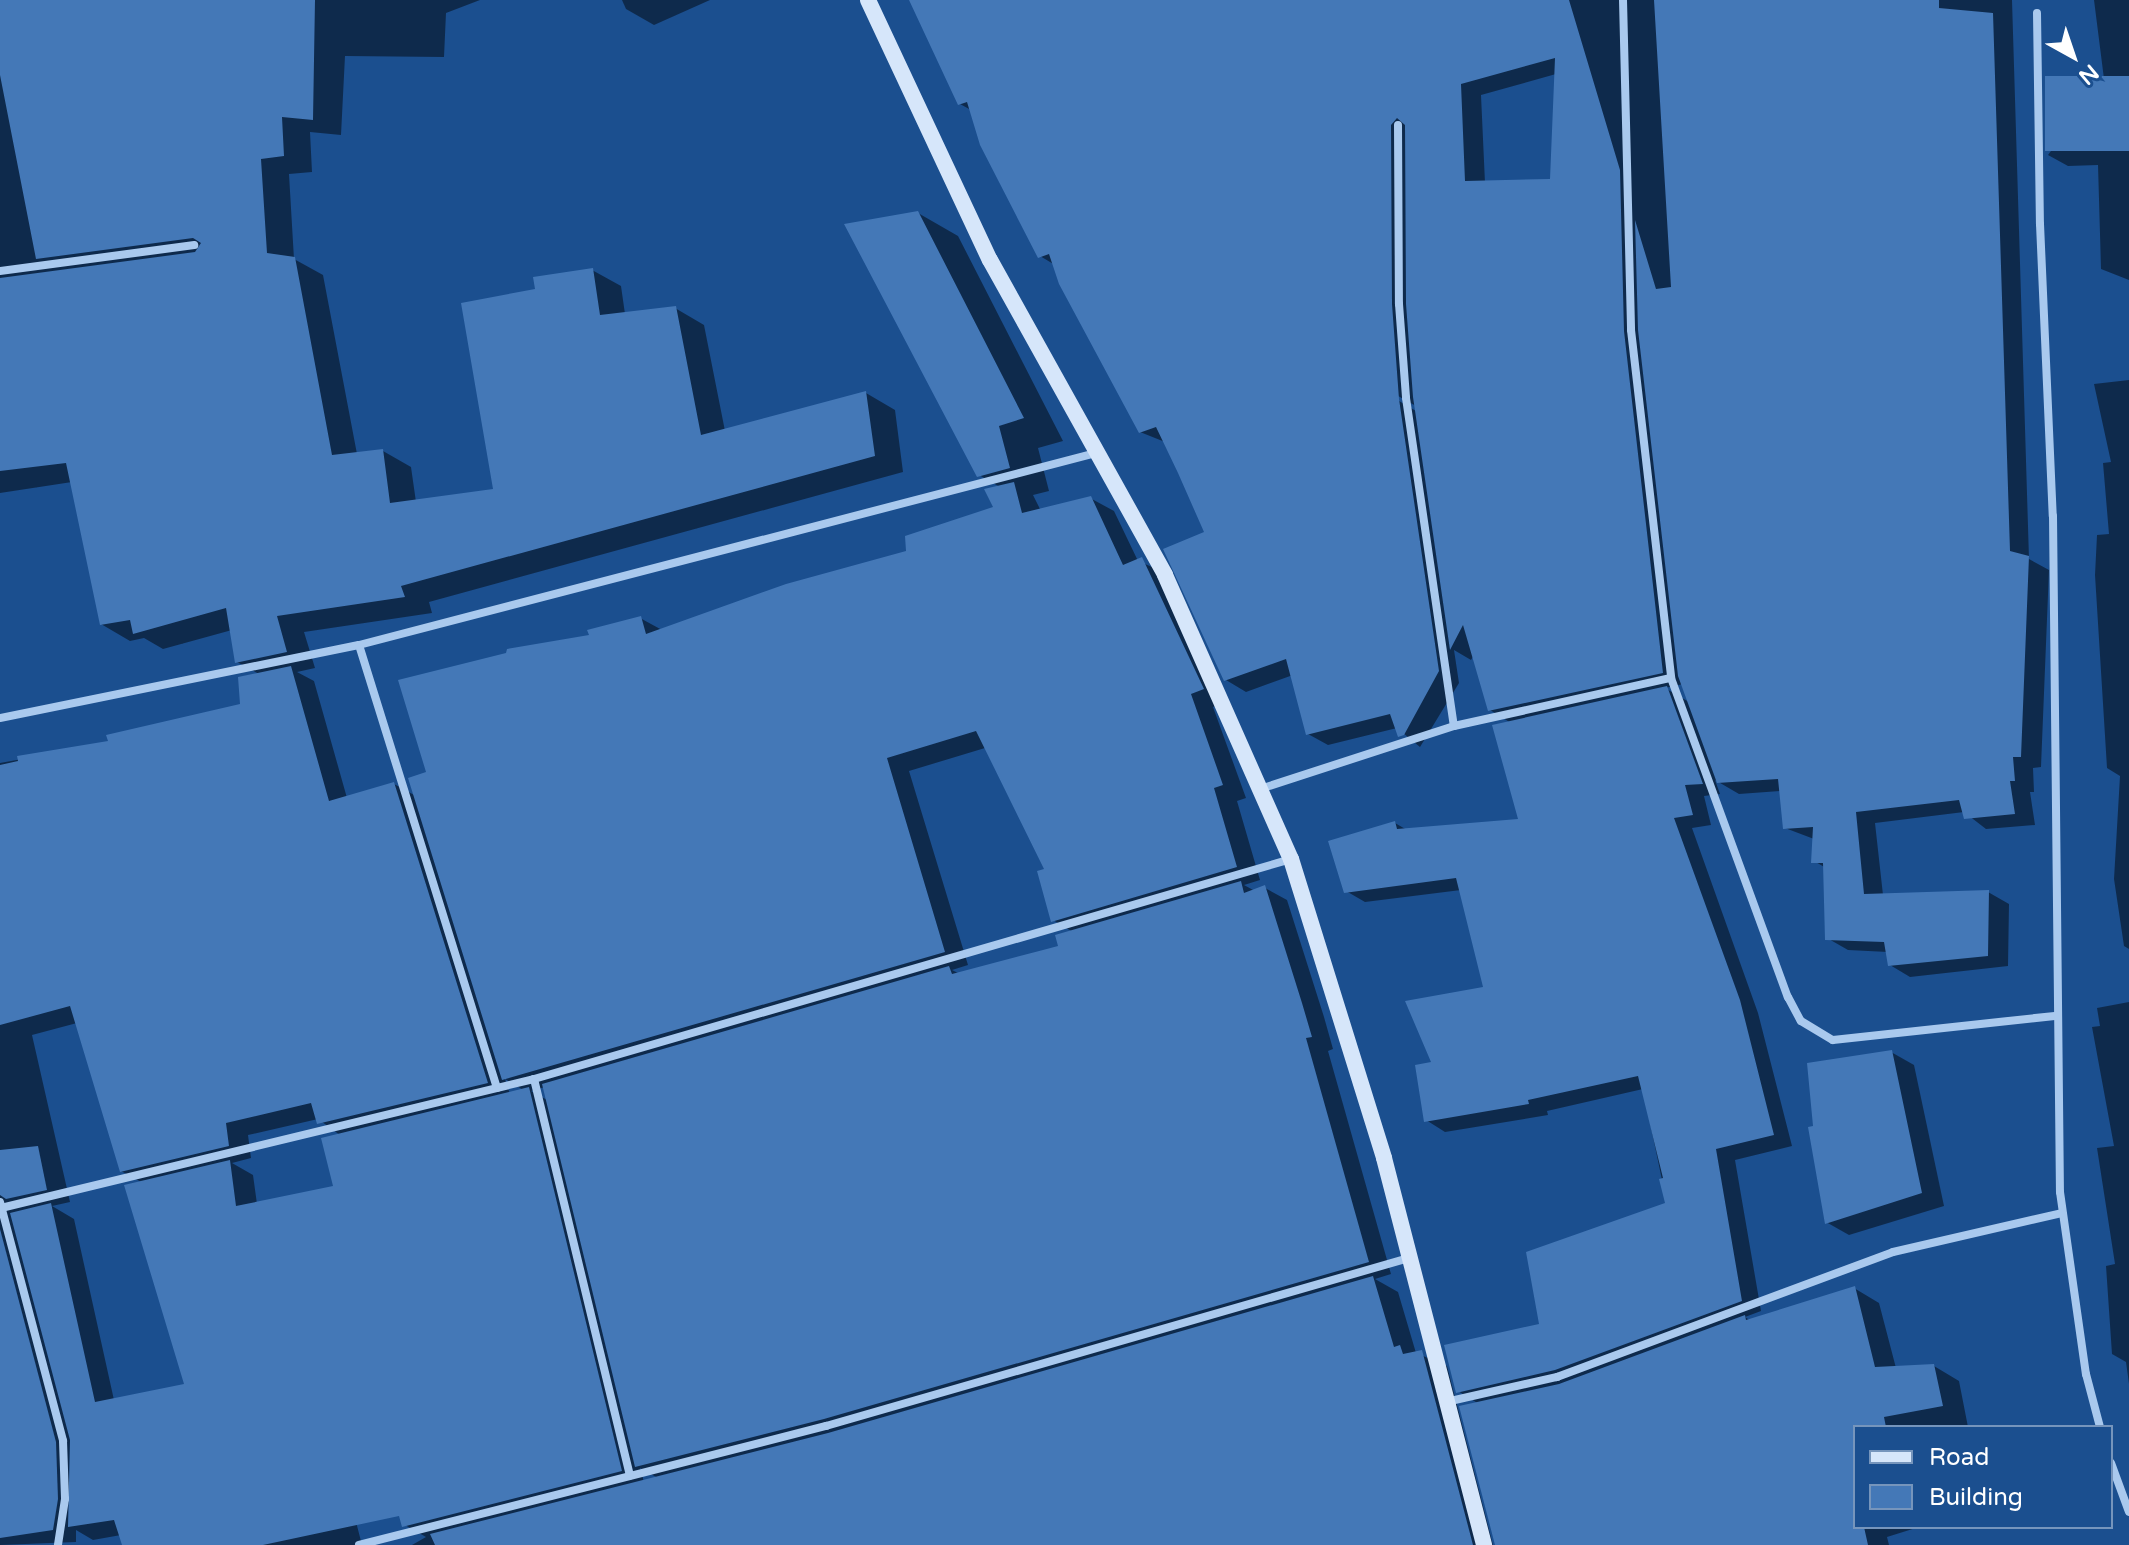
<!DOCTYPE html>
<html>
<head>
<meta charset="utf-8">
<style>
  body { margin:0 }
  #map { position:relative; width:2129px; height:1545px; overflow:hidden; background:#1b4f8f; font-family:"Varela Round",sans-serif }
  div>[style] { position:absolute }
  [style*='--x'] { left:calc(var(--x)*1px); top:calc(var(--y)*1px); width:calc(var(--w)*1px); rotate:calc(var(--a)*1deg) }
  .shadow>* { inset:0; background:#0007 }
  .building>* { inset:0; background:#4478b7; transform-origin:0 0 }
  .street>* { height:8px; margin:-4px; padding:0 4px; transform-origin:4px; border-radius:4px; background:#a9c9ee }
  .secondary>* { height:16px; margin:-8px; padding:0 8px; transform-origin:8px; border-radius:8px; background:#d6e6fa }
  span { translate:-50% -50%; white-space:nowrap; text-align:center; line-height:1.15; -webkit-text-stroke:6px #1b4f8f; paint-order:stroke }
  .legend { position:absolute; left:1853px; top:1425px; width:260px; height:104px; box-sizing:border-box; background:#1b4f8f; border:2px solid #7695bc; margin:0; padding:10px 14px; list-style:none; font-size:24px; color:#fff }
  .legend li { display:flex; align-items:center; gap:16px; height:40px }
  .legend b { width:40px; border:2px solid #7695bc }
  .north { position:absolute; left:2033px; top:16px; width:80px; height:80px; -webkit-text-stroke:6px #1b4f8f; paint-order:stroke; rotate:140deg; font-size:22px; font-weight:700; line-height:32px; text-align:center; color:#fff }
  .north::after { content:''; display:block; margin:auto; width:28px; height:36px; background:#fff; clip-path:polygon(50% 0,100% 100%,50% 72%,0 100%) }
</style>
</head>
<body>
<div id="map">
  <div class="shadow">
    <div style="clip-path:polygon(evenodd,0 0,480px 0,446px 13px,444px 57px,345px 56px,341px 135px,310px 132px,312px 172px,289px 174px,294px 259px,323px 275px,357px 454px,383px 451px,411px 467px,416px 502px,495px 491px,537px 291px,592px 270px,621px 286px,625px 314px,675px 308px,704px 325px,725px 431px,866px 393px,895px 410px,903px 472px,429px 602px,432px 613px,304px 632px,315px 668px,297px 672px,314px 681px,347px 798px,394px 784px,416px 796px,429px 773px,592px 637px,640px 618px,662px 630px,908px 553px,996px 508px,1000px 487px,979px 475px,918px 213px,958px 236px,1063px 441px,1038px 448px,1049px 491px,1033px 495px,1041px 511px,1090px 498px,1114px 511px,1138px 561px,1166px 573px,1226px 702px,1213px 707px,1246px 798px,1237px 801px,1260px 880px,1244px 885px,1255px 891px,1265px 888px,1287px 900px,1324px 1017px,1333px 1049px,1328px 1051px,1391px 1274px,1375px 1279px,1398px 1292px,1416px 1353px,1447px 1366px,1493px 1545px,412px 1545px,426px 1537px,405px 1525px,387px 1475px,347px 1487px,362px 1545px,124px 1545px,121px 1535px,93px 1540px,76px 1530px,76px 1542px,0 1545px,0 763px,110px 743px,242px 706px,259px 674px,237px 662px,232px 630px,163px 649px,144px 638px,130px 641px,101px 624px,72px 482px,0 493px,0 0,985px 748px,1047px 870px,1053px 920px,1073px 932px,1060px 948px,960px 974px,952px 970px,968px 965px,909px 771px,985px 748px,0 0,77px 1023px,121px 1171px,143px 1183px,186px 1386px,114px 1400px,74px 1219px,52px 1206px,70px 1202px,32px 1035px,77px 1023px,0 0,505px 1079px,525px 1091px,510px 1094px,505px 1079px,0 0,545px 1087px,549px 1101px,531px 1091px,545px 1087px,0 0,318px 1119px,340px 1135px,336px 1188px,257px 1204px,253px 1175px,232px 1163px,251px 1158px,248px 1135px,318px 1119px,0 0,640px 1468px,658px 1478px,644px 1482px,640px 1468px)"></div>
    <div style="clip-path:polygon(622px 0,710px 0,654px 25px,626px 9px)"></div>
    <div style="clip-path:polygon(evenodd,912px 0,2012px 0,2029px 559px,2049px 570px,2041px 767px,2033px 768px,2034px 792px,2030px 792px,2035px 825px,1986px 829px,1964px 812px,1875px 823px,1883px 895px,1988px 892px,2009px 904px,2008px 966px,1910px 977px,1890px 965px,1888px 952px,1848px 950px,1827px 938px,1826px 868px,1814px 861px,1814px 839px,1785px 828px,1781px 791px,1739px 794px,1715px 780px,1720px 794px,1704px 796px,1711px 825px,1692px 828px,1758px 1013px,1792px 1146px,1735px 1160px,1761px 1311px,1745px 1317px,1751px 1321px,1854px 1288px,1879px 1303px,1896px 1368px,1934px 1366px,1959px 1381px,1968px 1427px,1855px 1427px,1855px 1527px,1919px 1527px,1887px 1537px,1889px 1545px,1496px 1545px,1479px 1404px,1458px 1391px,1541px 1326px,1667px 1204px,1643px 1089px,1547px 1111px,1548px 1115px,1445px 1132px,1426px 1120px,1434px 1064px,1485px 989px,1461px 890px,1365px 902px,1346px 891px,1395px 823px,1407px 830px,1521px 821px,1511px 723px,1490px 710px,1474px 655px,1471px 660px,1454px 650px,1459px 683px,1420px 747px,1397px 728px,1328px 745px,1308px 734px,1293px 675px,1246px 692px,1226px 680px,1206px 533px,1165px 442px,1140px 432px,1055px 265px,1040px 256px,971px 110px,960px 104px,912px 0,1556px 74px,1552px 181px,1485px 183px,1481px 95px,1556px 74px,912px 0,1391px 392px,1416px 406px,1416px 411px,1389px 395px,1391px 392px,912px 0,1683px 684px,1689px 702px,1665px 688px,1683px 684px)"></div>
    <div style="clip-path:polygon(2094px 0,2129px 0,2129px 280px,2101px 269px,2098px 165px,2068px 166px,2048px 155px,2104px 79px)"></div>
    <div style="clip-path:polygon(2129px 380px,2129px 949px,2124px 946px,2114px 879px,2120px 776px,2107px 768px,2095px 575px,2097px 535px,2109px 534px,2103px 463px,2111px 462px,2094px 384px)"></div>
    <div style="clip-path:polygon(2129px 1002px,2129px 1384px,2126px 1362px,2112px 1354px,2106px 1266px,2115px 1264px,2097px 1148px,2114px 1146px,2092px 1027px,2100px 1026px,2097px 1008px)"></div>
    <div style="clip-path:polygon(1891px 1052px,1914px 1065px,1944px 1206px,1849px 1235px,1826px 1222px,1815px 1127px)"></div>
  </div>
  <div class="building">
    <div style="clip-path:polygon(0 0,315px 0,313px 120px,282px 117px,284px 156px,261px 159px,267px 253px,295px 257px,332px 455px,383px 449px,390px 503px,493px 489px,461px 303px,535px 289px,533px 277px,593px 268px,600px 315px,676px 306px,701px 435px,866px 391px,875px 456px,401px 586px,405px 597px,277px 616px,287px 652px,235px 663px,226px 608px,133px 634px,130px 620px,100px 625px,66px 463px,0 471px,0 278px,195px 252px,201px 243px,193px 238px,36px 259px,0 75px)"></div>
    <div style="clip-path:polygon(evenodd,909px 0,1569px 0,1620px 170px,1624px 331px,1663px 673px,1488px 711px,1463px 625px,1450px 650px,1413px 397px,1406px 304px,1405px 125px,1397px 118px,1391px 125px,1392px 304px,1399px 399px,1439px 671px,1404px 735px,1398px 737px,1390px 714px,1306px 735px,1286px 659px,1224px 681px,1163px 549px,1204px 532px,1178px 473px,1156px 427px,1139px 433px,1059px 284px,1049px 254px,1038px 258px,980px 145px,967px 102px,958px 105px,909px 0,1555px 58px,1550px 179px,1465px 181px,1461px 84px,1555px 58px)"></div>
    <div style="clip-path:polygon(1654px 0,1939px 0,1939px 8px,1993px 13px,2010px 551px,2029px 556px,2021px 757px,2013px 757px,2015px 781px,2010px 781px,2015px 814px,1964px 819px,1959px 800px,1856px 812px,1864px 894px,1989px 890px,1988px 956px,1888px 966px,1884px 942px,1825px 940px,1823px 863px,1811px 863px,1813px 827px,1783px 829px,1778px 779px,1717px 783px,1678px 676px,1638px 330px,1635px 220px,1656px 289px,1671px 287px)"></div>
    <div style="left:2129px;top:76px;width:75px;height:84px;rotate:90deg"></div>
    <div style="clip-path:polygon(918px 211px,1024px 418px,999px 426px,1010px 468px,977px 477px,844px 224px)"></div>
    <div style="clip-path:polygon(1014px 482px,1022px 513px,1091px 496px,1123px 565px,1142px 557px,1204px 689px,1191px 694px,1223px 785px,1214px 788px,1237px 867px,1051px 922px,1037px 871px,1044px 869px,976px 731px,887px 758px,945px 952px,502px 1080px,408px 778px,426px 772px,398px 680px,506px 653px,507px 649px,589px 635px,587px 630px,641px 616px,646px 634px,786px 584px,906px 551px,905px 536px,993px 507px,984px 489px)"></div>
    <div style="clip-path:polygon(291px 666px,329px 801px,394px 782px,488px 1083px,317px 1124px,311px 1103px,226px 1123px,229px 1146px,120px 1172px,70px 1006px,0 1025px,0 765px,18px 761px,17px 756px,108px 741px,106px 735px,240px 704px,238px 677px)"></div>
    <div style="clip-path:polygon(1667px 686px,1703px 784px,1685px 785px,1693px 815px,1674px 818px,1740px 1000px,1774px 1135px,1716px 1149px,1742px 1301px,1555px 1370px,1456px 1393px,1444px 1345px,1539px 1324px,1526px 1252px,1665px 1203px,1659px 1179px,1663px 1178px,1638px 1076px,1528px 1100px,1529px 1104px,1424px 1122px,1415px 1065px,1431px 1062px,1405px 1001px,1483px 987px,1456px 878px,1344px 893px,1328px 841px,1395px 821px,1397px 829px,1518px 819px,1492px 725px)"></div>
    <div style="clip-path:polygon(1241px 881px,1244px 893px,1265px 885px,1302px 1003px,1312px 1037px,1306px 1038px,1369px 1262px,824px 1419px,635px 1467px,542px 1084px,949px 966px,952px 974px,1043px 950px,1058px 946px,1055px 935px)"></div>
    <div style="clip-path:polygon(1892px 1050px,1922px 1193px,1825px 1224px,1808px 1127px,1813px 1126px,1807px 1063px)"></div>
    <div style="clip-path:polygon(529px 1087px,622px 1471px,402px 1527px,399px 1516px,263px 1545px,122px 1545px,114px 1520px,68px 1527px,70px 1440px,10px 1213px,51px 1203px,95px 1402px,184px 1384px,124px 1185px,230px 1160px,236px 1206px,333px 1186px,321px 1138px)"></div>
    <div style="clip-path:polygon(38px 1146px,47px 1190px,6px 1199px,0 1195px,0 1150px)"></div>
    <div style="clip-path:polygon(0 1229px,56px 1442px,58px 1499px,53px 1530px,0 1538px)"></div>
    <div style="clip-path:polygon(1373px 1276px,1394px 1347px,1400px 1345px,1403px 1354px,1422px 1350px,1473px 1545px,435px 1545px,430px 1534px,828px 1433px)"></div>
    <div style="clip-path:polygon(1855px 1286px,1875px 1367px,1934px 1364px,1943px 1406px,1884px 1417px,1886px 1427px,1855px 1427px,1855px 1527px,1864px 1527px,1868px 1545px,1495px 1545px,1459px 1406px,1559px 1384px,1745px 1315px,1746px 1320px)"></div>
  </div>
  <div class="street">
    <div style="--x:1623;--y:0;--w:330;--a:88.6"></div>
    <div style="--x:1631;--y:330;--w:350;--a:83.4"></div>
    <div style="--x:1671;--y:678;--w:340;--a:69.9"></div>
    <div style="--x:1788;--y:997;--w:27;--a:62"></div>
    <div style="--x:1801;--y:1021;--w:37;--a:31"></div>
    <div style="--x:1833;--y:1040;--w:223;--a:-6.2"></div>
    <div style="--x:2037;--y:13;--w:211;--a:89.2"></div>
    <div style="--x:2040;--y:224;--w:292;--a:87.5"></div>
    <div style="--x:2053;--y:516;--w:676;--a:89.41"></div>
    <div style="--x:2060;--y:1192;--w:184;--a:81.9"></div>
    <div style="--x:2086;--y:1374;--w:55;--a:75.2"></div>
    <div style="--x:1398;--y:125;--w:179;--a:89.7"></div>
    <div style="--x:1399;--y:304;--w:94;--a:85.7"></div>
    <div style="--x:1406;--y:398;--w:331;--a:81.7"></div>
    <div style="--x:1454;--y:726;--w:222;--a:-12.5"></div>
    <div style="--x:0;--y:271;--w:196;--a:-7.6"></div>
    <div style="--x:359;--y:645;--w:464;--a:72.7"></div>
    <div style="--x:0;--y:718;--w:366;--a:-11.5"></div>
    <div style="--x:359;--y:645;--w:762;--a:-14.6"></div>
    <div style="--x:1260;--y:789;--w:204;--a:-18"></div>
    <div style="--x:534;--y:1079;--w:408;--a:76.4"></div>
    <div style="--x:0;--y:1202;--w:247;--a:75.2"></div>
    <div style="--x:63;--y:1441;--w:58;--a:88"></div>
    <div style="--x:65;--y:1499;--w:47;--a:98.7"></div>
    <div style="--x:1;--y:1208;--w:548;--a:-13.61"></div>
    <div style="--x:534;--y:1079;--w:788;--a:-16.2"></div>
    <div style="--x:1446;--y:1402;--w:114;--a:-12.7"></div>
    <div style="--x:1557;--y:1377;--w:358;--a:-20.4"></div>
    <div style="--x:1893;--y:1252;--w:173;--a:-13"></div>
    <div style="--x:2111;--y:1463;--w:52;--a:69.8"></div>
    <div style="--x:359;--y:1545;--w:482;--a:-14.3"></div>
    <div style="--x:826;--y:1426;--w:607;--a:-16.08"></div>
  </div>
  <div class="secondary">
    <div style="--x:868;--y:0;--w:287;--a:64.9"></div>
    <div style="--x:990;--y:260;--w:360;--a:60.9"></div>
    <div style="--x:1165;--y:575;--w:311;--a:66.1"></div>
    <div style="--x:1291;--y:859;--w:313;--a:72.7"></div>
    <div style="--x:1384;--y:1158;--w:400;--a:75.5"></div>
  </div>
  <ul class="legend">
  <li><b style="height:10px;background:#d6e6fa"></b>Road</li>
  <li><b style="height:22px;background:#4478b7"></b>Building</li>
  </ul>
  <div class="north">N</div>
</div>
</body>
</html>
